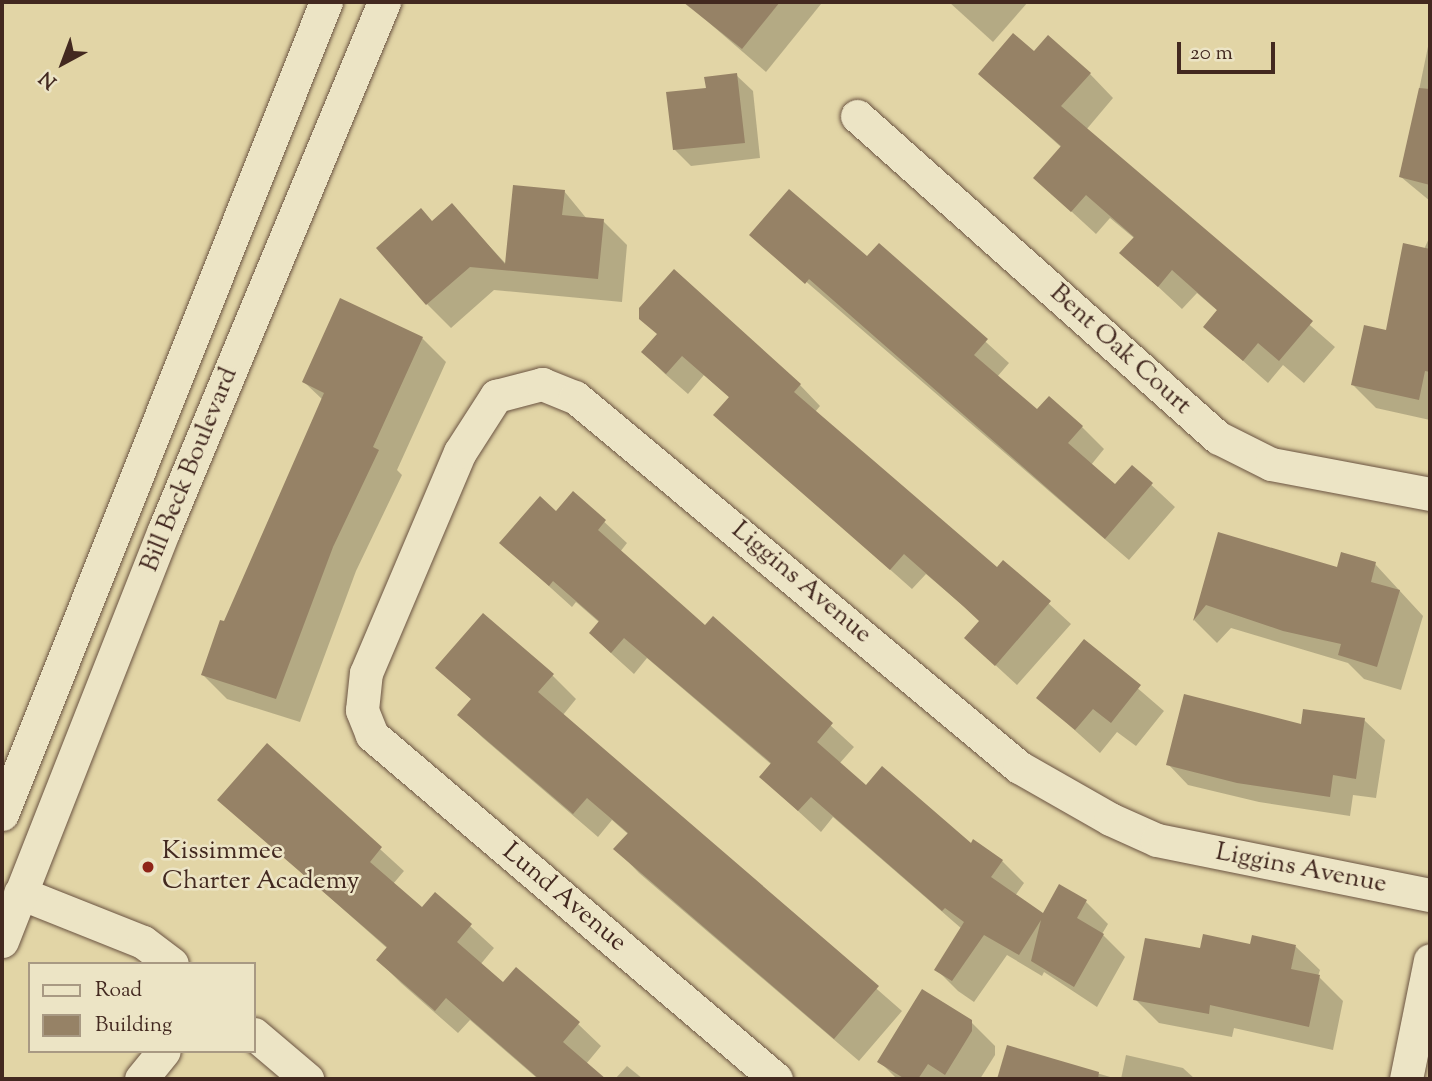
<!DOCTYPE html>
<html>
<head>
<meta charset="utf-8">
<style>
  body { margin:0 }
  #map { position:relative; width:1432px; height:1081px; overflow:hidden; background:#e2d5a6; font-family:"Sorts Mill Goudy",serif }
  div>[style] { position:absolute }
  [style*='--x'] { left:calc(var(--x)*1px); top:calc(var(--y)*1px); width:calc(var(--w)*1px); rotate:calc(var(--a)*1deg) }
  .shadow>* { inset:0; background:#0003 }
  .building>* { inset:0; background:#968266 }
  .roads { filter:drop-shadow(0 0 2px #6b5442) drop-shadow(0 0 2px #6b5442) }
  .minor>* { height:33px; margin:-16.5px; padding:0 16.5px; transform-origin:16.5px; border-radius:16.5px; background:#ece4c5 }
  .dots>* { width:19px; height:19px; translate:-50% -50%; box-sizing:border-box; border:4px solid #ece4c5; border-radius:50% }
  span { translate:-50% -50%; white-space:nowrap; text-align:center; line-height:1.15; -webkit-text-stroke:5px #ece4c5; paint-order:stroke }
  .street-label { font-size:26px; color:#432920 }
  .poi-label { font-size:26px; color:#432920 }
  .left { translate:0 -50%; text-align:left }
  .frame { position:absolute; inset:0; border:4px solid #432920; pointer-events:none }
  .legend { position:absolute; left:28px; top:962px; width:228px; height:91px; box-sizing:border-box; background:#ece4c5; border:2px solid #a89983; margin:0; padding:9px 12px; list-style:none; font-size:21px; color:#432920 }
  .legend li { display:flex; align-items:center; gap:14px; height:35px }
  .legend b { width:35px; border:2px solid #a89983 }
  .north { position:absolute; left:28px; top:28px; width:70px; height:70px; -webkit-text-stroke:5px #ece4c5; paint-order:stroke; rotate:221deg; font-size:19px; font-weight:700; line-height:28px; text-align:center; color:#432920 }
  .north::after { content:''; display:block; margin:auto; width:24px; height:32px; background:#432920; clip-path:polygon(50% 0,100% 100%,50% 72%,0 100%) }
  .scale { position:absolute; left:1177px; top:42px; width:98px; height:32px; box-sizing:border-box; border:4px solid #432920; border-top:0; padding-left:9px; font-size:21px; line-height:24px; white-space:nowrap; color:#432920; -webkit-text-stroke:5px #ece4c5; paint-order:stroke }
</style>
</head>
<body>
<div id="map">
  <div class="shadow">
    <div style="clip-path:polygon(685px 2px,819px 2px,821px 4px,766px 72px)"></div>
    <div style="clip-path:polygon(949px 2px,1028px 2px,993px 42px)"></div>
    <div style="clip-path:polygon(1430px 37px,1430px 201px,1401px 177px)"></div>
    <div style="clip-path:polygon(1034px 53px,1090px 74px,1113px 98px,1086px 130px,1335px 347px,1304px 383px,1283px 365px,1268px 383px,1205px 327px,1218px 311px,1197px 293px,1182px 309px,1122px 253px,1134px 238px,1110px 218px,1096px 234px,1035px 178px,1062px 148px,980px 74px)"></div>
    <div style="clip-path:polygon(736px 75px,753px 91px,760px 158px,691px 166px,674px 149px,708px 90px)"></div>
    <div style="clip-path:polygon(564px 191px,587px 219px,603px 221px,627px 245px,622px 302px,494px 290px,451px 328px,427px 304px,433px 223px,452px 206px,507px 265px)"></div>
    <div style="clip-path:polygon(752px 235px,867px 259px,879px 245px,1009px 363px,997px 377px,1037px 412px,1082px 427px,1104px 449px,1091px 465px,1115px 486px,1132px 467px,1175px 507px,1129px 560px)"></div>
    <div style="clip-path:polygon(1430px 236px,1430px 420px,1376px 408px,1353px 385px,1387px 332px)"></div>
    <div style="clip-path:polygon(658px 335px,800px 385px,820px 406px,815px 412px,997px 570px,1003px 562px,1071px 624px,1017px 685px,966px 638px,981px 621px,926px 574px,912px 589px,716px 415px,730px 398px,704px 375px,688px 394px,664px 373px,643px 352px)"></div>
    <div style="clip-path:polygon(422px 338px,446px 362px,397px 470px,402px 475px,356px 571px,300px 722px,227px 699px,203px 675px,323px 400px,304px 382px)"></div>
    <div style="clip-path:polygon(574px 494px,627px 543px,620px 552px,705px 628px,713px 618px,854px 747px,839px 764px,866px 787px,971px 845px,974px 841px,1002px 861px,1024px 883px,1015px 896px,1043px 916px,1086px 902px,1108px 924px,1102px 934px,1125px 957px,1097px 1007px,1044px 972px,1042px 976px,1007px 955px,974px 1002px,958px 991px,936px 969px,962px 929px,833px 817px,821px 832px,761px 777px,772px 765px,647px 658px,634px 674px,613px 655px,591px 633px,600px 623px,576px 602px,572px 607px,501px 543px,556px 514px)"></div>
    <div style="clip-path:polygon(1220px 534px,1338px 569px,1375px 564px,1423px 616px,1401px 690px,1364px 679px,1348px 663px,1231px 628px,1217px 643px,1194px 620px)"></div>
    <div style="clip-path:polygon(1084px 642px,1164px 711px,1136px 746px,1117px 732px,1100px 753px,1039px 698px)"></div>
    <div style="clip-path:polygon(438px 668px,552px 675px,576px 699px,563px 715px,902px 1011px,859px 1061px,639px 873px,616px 849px,628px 834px,612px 820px,598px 837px,483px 738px,459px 715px,472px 700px)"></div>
    <div style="clip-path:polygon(1364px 720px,1385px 740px,1376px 798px,1353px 795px,1350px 816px,1259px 802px,1188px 785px,1168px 764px,1302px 726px)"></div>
    <div style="clip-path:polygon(267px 746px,404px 871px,393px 884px,422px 910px,435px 894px,494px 948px,480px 965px,503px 985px,578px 1024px,601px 1046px,586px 1064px,603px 1079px,538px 1079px,470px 1020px,458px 1033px,401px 983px,378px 960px,388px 949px,220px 800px)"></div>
    <div style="clip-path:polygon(1252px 946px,1296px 947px,1320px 970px,1318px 976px,1343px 1001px,1333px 1050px,1234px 1028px,1232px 1037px,1159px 1023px,1135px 999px,1202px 950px)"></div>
    <div style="clip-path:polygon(971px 1022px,995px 1046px,995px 1055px,980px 1079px,897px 1079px,880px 1062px)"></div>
    <div style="clip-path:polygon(1008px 1047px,1117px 1079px,999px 1079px)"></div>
    <div style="clip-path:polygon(1126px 1055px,1183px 1068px,1195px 1079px,1121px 1079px)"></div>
    <div style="clip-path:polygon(627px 1066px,643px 1079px,615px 1079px)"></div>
  </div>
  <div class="building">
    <div style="clip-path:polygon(683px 2px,780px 2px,742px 49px)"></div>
    <div style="clip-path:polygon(1013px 33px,1034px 51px,1048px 35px,1091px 73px,1061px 106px,1313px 321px,1279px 361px,1258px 343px,1243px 361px,1203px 327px,1217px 310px,1172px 270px,1158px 287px,1119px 253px,1134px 237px,1086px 195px,1071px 212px,1033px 178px,1061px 146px,978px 74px)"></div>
    <div style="clip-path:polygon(737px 73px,745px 143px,673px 150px,666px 92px,706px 88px,704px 77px)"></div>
    <div style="clip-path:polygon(1419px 88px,1430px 89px,1430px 185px,1399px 177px)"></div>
    <div style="clip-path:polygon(513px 185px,565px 190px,562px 215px,604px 219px,598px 279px,470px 267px,426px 305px,376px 248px,421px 208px,432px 221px,452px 203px,505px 264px)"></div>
    <div style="clip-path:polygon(789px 189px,867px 256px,879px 243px,988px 339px,974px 355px,1037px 409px,1049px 396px,1083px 426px,1068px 443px,1115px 484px,1132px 465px,1153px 483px,1105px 539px,809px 279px,805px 284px,749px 235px)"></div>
    <div style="clip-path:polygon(1403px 243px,1430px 249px,1430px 372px,1425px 371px,1419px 400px,1351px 385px,1364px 325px,1386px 330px)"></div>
    <div style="clip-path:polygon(674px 269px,801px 384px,794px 392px,997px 567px,1003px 560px,1051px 601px,995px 666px,964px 638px,979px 621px,963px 606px,904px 554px,890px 570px,713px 415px,729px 397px,682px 356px,666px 374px,641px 352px,657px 334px,639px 319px,639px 308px)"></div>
    <div style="clip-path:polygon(340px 298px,423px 337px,373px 447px,379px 450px,333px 547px,276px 699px,201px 675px,220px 620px,224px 621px,324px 393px,302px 382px)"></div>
    <div style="clip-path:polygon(573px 491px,606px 520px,598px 530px,705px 625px,713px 616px,833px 723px,817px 742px,866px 785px,882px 766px,971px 843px,973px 839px,1003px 860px,991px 877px,1043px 913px,1059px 884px,1087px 900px,1077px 918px,1104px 934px,1074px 987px,1031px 961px,1041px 920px,1019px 955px,984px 935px,952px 981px,934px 970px,964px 922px,945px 908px,942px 911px,811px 797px,798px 811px,759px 777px,771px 763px,624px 638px,611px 653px,589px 633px,599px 621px,553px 581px,549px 586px,499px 543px,540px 496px,556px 511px)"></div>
    <div style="clip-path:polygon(1218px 532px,1337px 567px,1341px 552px,1376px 562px,1371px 582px,1400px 590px,1377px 667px,1338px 655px,1341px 644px,1283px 631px,1206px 605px,1193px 621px)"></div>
    <div style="clip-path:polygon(483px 613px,554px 674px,538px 692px,879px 986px,834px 1039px,613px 849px,628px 833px,587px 798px,573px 814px,457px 715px,471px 699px,435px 668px)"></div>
    <div style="clip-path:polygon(1084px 639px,1141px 685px,1111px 723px,1093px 709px,1075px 730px,1036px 698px)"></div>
    <div style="clip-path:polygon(1184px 694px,1301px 724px,1303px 709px,1365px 718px,1356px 779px,1333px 775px,1330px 797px,1237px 783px,1166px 765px)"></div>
    <div style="clip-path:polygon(267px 743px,382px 847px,370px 862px,422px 907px,435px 892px,472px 924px,457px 942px,503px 982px,516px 967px,580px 1022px,563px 1042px,606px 1079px,539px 1079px,446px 998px,435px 1011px,376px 960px,387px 947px,217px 800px)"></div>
    <div style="clip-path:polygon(1203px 934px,1250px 944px,1252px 935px,1296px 945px,1291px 969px,1320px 975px,1309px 1027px,1210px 1005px,1209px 1014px,1133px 1000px,1145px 938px,1200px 948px)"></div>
    <div style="clip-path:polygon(922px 989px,972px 1020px,972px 1031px,945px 1075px,928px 1064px,918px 1079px,905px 1079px,877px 1062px)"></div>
    <div style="clip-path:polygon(1007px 1045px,1099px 1072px,1098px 1079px,997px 1079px)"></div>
  </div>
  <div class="roads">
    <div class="minor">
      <div style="--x:857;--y:116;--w:484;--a:41.7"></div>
      <div style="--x:1219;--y:438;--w:58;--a:26.6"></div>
      <div style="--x:1271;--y:464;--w:162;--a:10.7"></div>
      <div style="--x:2;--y:814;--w:874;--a:-68.25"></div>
      <div style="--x:20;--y:893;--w:132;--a:21.7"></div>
      <div style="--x:143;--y:942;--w:36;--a:37"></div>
      <div style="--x:2;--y:941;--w:442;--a:-68.5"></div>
      <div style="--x:164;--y:530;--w:572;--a:-67.38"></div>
      <div style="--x:254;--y:1034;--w:70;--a:40.3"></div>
      <div style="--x:141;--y:1079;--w:36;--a:-51"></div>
      <div style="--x:776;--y:1079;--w:531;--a:-139.59"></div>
      <div style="--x:372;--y:735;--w:27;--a:-112"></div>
      <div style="--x:362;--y:710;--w:37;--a:-84"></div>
      <div style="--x:366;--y:673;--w:240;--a:-67"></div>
      <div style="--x:460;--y:452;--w:67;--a:-57.3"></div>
      <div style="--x:496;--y:396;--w:48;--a:-14.6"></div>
      <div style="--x:542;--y:384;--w:35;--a:22"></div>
      <div style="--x:575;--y:397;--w:578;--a:39.81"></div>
      <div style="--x:1019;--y:767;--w:105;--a:29.7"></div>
      <div style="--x:1110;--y:819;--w:51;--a:24.1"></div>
      <div style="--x:1157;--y:840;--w:278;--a:11.4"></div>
      <div style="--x:1406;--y:1079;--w:121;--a:-78.6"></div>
    </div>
  </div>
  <div class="dots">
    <div style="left:148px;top:867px;background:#8f2418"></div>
  </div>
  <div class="street-label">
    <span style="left:1120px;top:350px;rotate:42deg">Bent Oak Court</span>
    <span style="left:190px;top:470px;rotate:-68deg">Bill Beck Boulevard</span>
    <span style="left:801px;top:583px;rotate:40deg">Liggins Avenue</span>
    <span style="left:1301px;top:869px;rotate:11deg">Liggins Avenue</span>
    <span style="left:564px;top:898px;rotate:40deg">Lund Avenue</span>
  </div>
  <div class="poi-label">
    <span class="left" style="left:162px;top:867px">Kissimmee<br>Charter Academy</span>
  </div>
  <div class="frame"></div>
  <ul class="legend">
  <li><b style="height:9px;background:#ece4c5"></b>Road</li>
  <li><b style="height:19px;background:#968266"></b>Building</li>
  </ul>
  <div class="north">N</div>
  <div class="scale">20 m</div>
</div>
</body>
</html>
